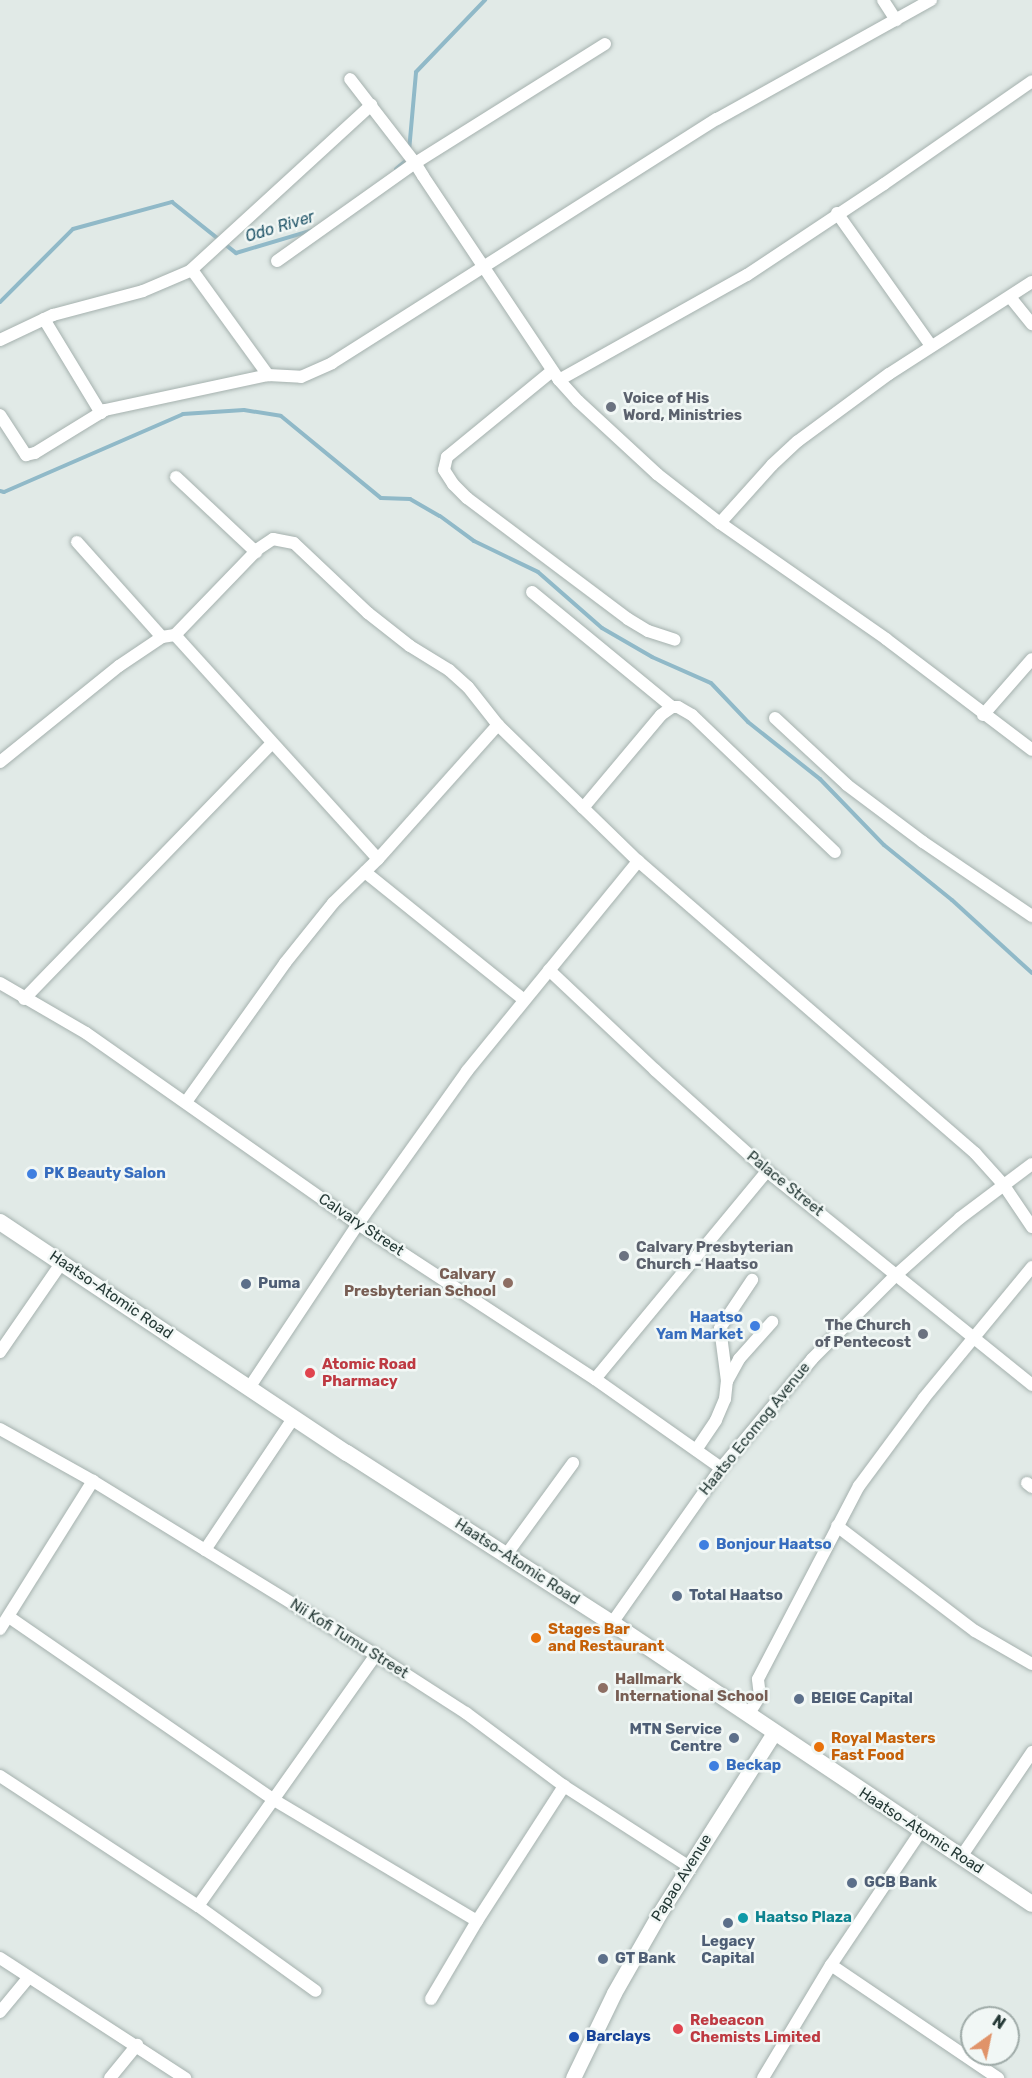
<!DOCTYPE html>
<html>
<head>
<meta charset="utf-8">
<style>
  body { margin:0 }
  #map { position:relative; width:1032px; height:2078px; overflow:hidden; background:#e1eae7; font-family:Rubik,sans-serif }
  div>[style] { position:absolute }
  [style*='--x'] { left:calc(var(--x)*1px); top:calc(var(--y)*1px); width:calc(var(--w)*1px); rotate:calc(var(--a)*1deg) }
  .stream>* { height:4px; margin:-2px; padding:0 2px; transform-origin:2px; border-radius:2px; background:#90b9c8 }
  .roads { filter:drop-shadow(0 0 2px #a5b1ae) drop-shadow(0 0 2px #a5b1ae) }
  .minor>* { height:12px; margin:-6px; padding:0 6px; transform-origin:6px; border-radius:6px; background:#fff }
  .tertiary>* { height:15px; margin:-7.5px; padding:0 7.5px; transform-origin:7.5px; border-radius:7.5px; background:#fff }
  .secondary>* { height:16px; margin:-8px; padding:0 8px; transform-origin:8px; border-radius:8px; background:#fff }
  .dots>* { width:16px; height:16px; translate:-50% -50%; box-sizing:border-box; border:3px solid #f1f7f5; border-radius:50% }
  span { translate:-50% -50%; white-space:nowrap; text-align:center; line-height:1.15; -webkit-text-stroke:5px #f1f7f5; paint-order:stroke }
  .worship-label { font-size:15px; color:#5b616d; font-weight:700 }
  .left { translate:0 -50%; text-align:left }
  .right { translate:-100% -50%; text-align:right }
  .shop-label { font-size:15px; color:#366cbe; font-weight:700 }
  .street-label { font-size:15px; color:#243835 }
  .education-label { font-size:15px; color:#785e54; font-weight:700 }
  .service-label { font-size:15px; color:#4e5e75; font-weight:700 }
  .health-label { font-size:15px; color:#be3a42; font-weight:700 }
  .food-label { font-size:15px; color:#c56008; font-weight:700 }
  .culture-label { font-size:15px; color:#0d838f; font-weight:700 }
  .transit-label { font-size:15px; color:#164399; font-weight:700 }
  .water-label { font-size:16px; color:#26596c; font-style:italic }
  .north { position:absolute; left:960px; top:2006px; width:60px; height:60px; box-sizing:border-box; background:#f1f7f5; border:2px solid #9faba8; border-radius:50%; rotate:33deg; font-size:16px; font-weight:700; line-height:24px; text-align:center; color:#243835 }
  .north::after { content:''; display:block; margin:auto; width:21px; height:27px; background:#e09369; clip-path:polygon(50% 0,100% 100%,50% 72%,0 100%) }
</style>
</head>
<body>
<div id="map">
  <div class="stream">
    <div style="--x:409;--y:151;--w:79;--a:-84.9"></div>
    <div style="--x:416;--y:72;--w:100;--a:-46.2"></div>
    <div style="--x:396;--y:169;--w:16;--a:-40"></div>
    <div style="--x:0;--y:302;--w:103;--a:-45"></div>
    <div style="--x:73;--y:229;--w:103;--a:-15.3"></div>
    <div style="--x:172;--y:202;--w:82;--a:38.6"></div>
    <div style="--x:236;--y:253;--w:80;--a:-16.6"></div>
    <div style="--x:0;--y:491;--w:4;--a:14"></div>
    <div style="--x:4;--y:492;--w:195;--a:-23.5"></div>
    <div style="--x:183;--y:414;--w:61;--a:-3.8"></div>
    <div style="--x:244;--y:410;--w:37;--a:9"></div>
    <div style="--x:281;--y:416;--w:129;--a:39.4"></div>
    <div style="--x:381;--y:498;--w:29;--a:2"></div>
    <div style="--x:410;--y:499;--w:34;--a:30"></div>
    <div style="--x:440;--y:516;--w:42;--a:36.3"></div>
    <div style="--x:474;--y:541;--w:71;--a:25.8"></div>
    <div style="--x:538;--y:572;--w:85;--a:41.2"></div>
    <div style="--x:602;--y:628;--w:58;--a:30.1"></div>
    <div style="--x:652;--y:657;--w:64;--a:23.8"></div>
    <div style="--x:711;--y:683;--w:54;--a:46.5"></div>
    <div style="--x:748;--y:722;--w:92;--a:38.4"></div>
    <div style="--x:820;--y:779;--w:92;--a:45.9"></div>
    <div style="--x:884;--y:845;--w:87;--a:39"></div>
    <div style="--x:952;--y:900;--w:108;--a:42.4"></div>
  </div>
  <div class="roads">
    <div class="minor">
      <div style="--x:883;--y:0;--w:24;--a:57"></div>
      <div style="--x:605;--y:44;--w:224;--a:147.9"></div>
      <div style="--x:415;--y:163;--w:15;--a:58"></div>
      <div style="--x:423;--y:176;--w:245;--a:56.3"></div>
      <div style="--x:559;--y:380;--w:28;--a:48"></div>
      <div style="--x:578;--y:401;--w:108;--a:42.7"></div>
      <div style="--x:657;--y:474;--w:80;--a:37.9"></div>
      <div style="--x:720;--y:523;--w:203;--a:34.9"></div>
      <div style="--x:886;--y:639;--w:183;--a:37.2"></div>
      <div style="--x:837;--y:213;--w:163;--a:54.7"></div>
      <div style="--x:277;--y:261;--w:169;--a:-35.4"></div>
      <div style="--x:415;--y:163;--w:106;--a:-127.7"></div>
      <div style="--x:192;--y:270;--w:130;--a:54.1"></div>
      <div style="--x:1010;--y:297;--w:35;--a:51"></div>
      <div style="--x:44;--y:319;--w:110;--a:58.8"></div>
      <div style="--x:0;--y:340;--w:59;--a:-25.3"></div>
      <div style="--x:53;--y:315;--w:93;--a:-14.9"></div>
      <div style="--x:143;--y:291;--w:51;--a:-23.1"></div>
      <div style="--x:190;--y:271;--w:246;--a:-42.5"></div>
      <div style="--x:552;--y:371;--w:136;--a:140.7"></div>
      <div style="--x:447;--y:457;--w:13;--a:103"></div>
      <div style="--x:444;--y:470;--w:17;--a:57"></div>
      <div style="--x:453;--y:484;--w:20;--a:45"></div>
      <div style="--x:467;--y:498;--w:201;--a:36.9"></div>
      <div style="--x:628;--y:619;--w:23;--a:31"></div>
      <div style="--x:648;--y:631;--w:28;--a:18"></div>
      <div style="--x:559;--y:380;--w:215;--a:-29.2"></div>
      <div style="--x:747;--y:275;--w:164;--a:-33.6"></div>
      <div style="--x:884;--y:184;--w:180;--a:-34.8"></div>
      <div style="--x:0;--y:415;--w:48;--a:57"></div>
      <div style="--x:26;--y:455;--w:9;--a:-13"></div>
      <div style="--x:35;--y:453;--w:82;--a:-31.6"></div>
      <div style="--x:105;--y:410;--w:167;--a:-12.1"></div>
      <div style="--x:268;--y:375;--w:33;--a:3"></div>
      <div style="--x:301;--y:377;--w:34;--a:-24"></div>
      <div style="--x:332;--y:363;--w:456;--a:-32.4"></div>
      <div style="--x:717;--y:119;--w:245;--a:-29.1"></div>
      <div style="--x:176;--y:477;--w:110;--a:43.2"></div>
      <div style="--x:720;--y:523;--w:78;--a:-48.1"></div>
      <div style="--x:772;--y:465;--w:35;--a:-43"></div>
      <div style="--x:798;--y:441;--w:113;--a:-36.4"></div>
      <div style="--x:889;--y:374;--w:170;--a:-32.8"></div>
      <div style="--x:77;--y:542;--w:127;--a:48.2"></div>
      <div style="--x:532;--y:592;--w:181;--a:39.4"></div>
      <div style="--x:672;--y:707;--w:6;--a:0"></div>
      <div style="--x:678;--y:707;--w:16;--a:30"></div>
      <div style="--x:692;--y:715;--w:198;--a:43.8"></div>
      <div style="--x:175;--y:635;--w:302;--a:47.8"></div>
      <div style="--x:983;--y:715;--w:74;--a:-48.8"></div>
      <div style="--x:775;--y:718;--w:98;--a:42.9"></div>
      <div style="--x:847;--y:785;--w:95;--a:36.9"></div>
      <div style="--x:923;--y:842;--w:132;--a:34.2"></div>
      <div style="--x:0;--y:762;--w:153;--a:-38.9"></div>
      <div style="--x:119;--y:666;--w:52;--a:-34"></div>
      <div style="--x:162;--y:637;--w:13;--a:-9"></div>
      <div style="--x:175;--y:635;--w:120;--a:-46"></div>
      <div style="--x:258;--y:549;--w:18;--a:-34"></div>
      <div style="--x:273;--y:539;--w:21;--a:11"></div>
      <div style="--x:294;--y:543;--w:102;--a:43.4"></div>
      <div style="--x:368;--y:613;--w:53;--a:38.2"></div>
      <div style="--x:410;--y:646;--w:46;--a:31.6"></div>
      <div style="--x:449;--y:670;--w:25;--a:42"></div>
      <div style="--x:468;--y:687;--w:48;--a:51.7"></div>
      <div style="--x:498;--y:725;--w:195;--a:44.2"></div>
      <div style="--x:638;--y:861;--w:446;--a:40.9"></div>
      <div style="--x:975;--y:1153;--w:42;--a:47.9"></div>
      <div style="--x:1003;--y:1184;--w:52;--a:56"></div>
      <div style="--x:583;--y:808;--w:121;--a:-50"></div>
      <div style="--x:661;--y:715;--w:14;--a:-36"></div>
      <div style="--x:365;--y:872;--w:204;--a:38.8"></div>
      <div style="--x:549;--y:970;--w:146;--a:43.3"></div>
      <div style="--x:655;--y:1070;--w:151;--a:42"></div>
      <div style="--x:767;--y:1171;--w:341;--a:38.9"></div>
      <div style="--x:0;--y:983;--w:99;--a:30.2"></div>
      <div style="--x:86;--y:1033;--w:332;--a:35.1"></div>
      <div style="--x:358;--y:1224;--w:283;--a:33.2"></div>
      <div style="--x:595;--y:1379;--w:154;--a:35.2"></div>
      <div style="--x:24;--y:999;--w:355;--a:-45.9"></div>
      <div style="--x:186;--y:1102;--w:171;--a:-54.5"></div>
      <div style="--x:285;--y:963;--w:77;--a:-51.3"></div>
      <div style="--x:333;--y:903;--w:63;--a:-44.4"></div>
      <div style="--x:378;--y:859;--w:180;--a:-48.2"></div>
      <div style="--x:0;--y:1352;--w:109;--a:-55.4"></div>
      <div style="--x:595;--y:1379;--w:270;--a:-50.4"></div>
      <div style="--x:727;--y:1381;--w:53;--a:-97.5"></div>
      <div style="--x:720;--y:1328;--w:58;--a:-56.3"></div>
      <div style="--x:249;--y:1388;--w:197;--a:-56.4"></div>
      <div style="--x:358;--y:1224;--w:188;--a:-54.5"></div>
      <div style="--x:467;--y:1071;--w:271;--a:-50.8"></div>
      <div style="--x:0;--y:1429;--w:107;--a:29.2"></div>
      <div style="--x:93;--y:1481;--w:332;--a:31.6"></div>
      <div style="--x:376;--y:1655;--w:107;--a:32.8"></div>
      <div style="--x:466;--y:1713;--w:122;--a:36.7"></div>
      <div style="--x:564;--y:1786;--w:148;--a:32.8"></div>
      <div style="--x:696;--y:1450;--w:36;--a:-56"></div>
      <div style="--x:716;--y:1420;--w:23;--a:-67"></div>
      <div style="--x:725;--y:1399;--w:18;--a:-84"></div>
      <div style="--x:727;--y:1381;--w:25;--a:-61"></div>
      <div style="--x:739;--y:1359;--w:50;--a:-48.3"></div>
      <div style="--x:1027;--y:1483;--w:6;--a:39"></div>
      <div style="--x:837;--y:1526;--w:173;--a:37.3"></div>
      <div style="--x:975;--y:1631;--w:66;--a:30.1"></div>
      <div style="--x:205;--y:1550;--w:160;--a:-56.2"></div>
      <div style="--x:506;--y:1555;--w:114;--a:-53.9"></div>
      <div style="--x:9;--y:1617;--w:322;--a:34.6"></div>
      <div style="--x:274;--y:1800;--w:236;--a:30.8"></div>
      <div style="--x:612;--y:1623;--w:189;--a:-54.9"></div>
      <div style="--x:721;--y:1468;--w:142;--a:-50.1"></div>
      <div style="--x:812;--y:1359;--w:117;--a:-45"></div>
      <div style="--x:895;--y:1276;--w:87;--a:-41.7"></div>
      <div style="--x:960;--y:1218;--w:90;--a:-36.9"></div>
      <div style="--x:0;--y:1629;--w:175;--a:-57.9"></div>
      <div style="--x:748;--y:1715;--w:22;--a:-58"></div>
      <div style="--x:760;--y:1696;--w:17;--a:-97"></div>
      <div style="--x:758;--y:1679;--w:218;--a:-62.4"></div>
      <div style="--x:859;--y:1486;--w:109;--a:-53.5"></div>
      <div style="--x:924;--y:1398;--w:170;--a:-50.5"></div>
      <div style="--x:0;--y:1776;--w:237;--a:33.3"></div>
      <div style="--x:198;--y:1906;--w:145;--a:35.8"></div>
      <div style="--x:961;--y:1857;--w:127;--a:-55.9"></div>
      <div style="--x:198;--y:1906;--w:308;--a:-54.7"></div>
      <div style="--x:0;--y:1958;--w:221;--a:33"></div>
      <div style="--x:831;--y:1965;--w:202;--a:34.1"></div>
      <div style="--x:431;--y:1999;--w:91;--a:-59.5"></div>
      <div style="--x:477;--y:1921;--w:161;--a:-57.2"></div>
      <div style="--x:0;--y:2012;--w:45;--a:-50.4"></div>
      <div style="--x:110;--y:2078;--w:43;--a:-50.7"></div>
      <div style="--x:763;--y:2078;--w:132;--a:-59"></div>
      <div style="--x:831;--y:1965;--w:161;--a:-56.1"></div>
    </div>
    <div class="tertiary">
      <div style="--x:573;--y:2078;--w:94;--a:-64.2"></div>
      <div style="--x:614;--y:1993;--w:91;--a:-60.3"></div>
      <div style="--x:659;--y:1914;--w:214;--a:-57.6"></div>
    </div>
    <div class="secondary">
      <div style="--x:0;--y:1222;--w:417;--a:33.7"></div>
      <div style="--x:347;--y:1453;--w:315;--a:32.7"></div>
      <div style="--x:612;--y:1623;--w:505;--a:33.78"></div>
    </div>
  </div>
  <div class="dots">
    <div style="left:611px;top:407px;background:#6b7280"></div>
    <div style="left:32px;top:1174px;background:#3f7fe0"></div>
    <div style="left:624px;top:1256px;background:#6b7280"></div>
    <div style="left:508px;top:1283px;background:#8d6e63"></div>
    <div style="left:246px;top:1284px;background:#5c6f8a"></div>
    <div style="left:755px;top:1326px;background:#3f7fe0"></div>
    <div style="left:923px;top:1334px;background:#6b7280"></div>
    <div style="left:310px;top:1373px;background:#e0444e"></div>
    <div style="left:704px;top:1545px;background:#3f7fe0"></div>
    <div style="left:677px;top:1596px;background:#5c6f8a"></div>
    <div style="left:536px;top:1638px;background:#e8710a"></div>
    <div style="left:603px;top:1688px;background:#8d6e63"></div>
    <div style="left:799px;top:1699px;background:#5c6f8a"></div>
    <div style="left:734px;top:1738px;background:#5c6f8a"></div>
    <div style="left:819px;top:1747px;background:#e8710a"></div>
    <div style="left:714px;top:1766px;background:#3f7fe0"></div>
    <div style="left:852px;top:1883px;background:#5c6f8a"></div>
    <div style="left:743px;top:1918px;background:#0f9aa8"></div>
    <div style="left:728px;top:1923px;background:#5c6f8a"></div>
    <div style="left:603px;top:1959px;background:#5c6f8a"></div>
    <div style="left:678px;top:2029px;background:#e0444e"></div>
    <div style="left:574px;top:2037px;background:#1a4fb4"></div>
  </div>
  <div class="worship-label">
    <span class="left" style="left:623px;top:407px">Voice of His<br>Word, Ministries</span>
    <span class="left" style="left:636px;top:1256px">Calvary Presbyterian<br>Church - Haatso</span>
    <span class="right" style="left:911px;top:1334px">The Church<br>of Pentecost</span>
  </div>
  <div class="shop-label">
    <span class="left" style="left:44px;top:1174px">PK Beauty Salon</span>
    <span class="right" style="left:743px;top:1326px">Haatso<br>Yam Market</span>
    <span class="left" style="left:716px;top:1545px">Bonjour Haatso</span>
    <span class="left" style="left:726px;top:1766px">Beckap</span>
  </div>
  <div class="street-label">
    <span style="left:785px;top:1184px;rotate:39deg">Palace Street</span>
    <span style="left:361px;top:1225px;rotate:34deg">Calvary Street</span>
    <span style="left:111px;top:1295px;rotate:34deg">Haatso-Atomic Road</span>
    <span style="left:755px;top:1429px;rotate:-51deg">Haatso Ecomog Avenue</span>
    <span style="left:517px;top:1562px;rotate:33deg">Haatso-Atomic Road</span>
    <span style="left:349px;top:1639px;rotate:32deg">Nii Kofi Tumu Street</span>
    <span style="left:921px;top:1831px;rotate:33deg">Haatso-Atomic Road</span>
    <span style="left:682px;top:1878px;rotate:-58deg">Papao Avenue</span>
  </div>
  <div class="education-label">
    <span class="right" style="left:496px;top:1283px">Calvary<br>Presbyterian School</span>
    <span class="left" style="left:615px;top:1688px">Hallmark<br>International School</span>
  </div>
  <div class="service-label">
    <span class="left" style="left:258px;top:1284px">Puma</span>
    <span class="left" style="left:689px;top:1596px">Total Haatso</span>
    <span class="left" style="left:811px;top:1699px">BEIGE Capital</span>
    <span class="right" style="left:722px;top:1738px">MTN Service<br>Centre</span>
    <span class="left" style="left:864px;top:1883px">GCB Bank</span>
    <span style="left:728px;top:1950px">Legacy<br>Capital</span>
    <span class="left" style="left:615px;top:1959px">GT Bank</span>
  </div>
  <div class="health-label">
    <span class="left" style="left:322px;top:1373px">Atomic Road<br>Pharmacy</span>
    <span class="left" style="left:690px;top:2029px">Rebeacon<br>Chemists Limited</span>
  </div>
  <div class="food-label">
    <span class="left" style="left:548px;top:1638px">Stages Bar<br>and Restaurant</span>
    <span class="left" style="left:831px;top:1747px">Royal Masters<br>Fast Food</span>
  </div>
  <div class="culture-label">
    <span class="left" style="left:755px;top:1918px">Haatso Plaza</span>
  </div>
  <div class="transit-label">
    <span class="left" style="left:586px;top:2037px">Barclays</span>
  </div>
  <div class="water-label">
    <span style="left:280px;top:227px;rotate:-17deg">Odo River</span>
  </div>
  <div class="north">N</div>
</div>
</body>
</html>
